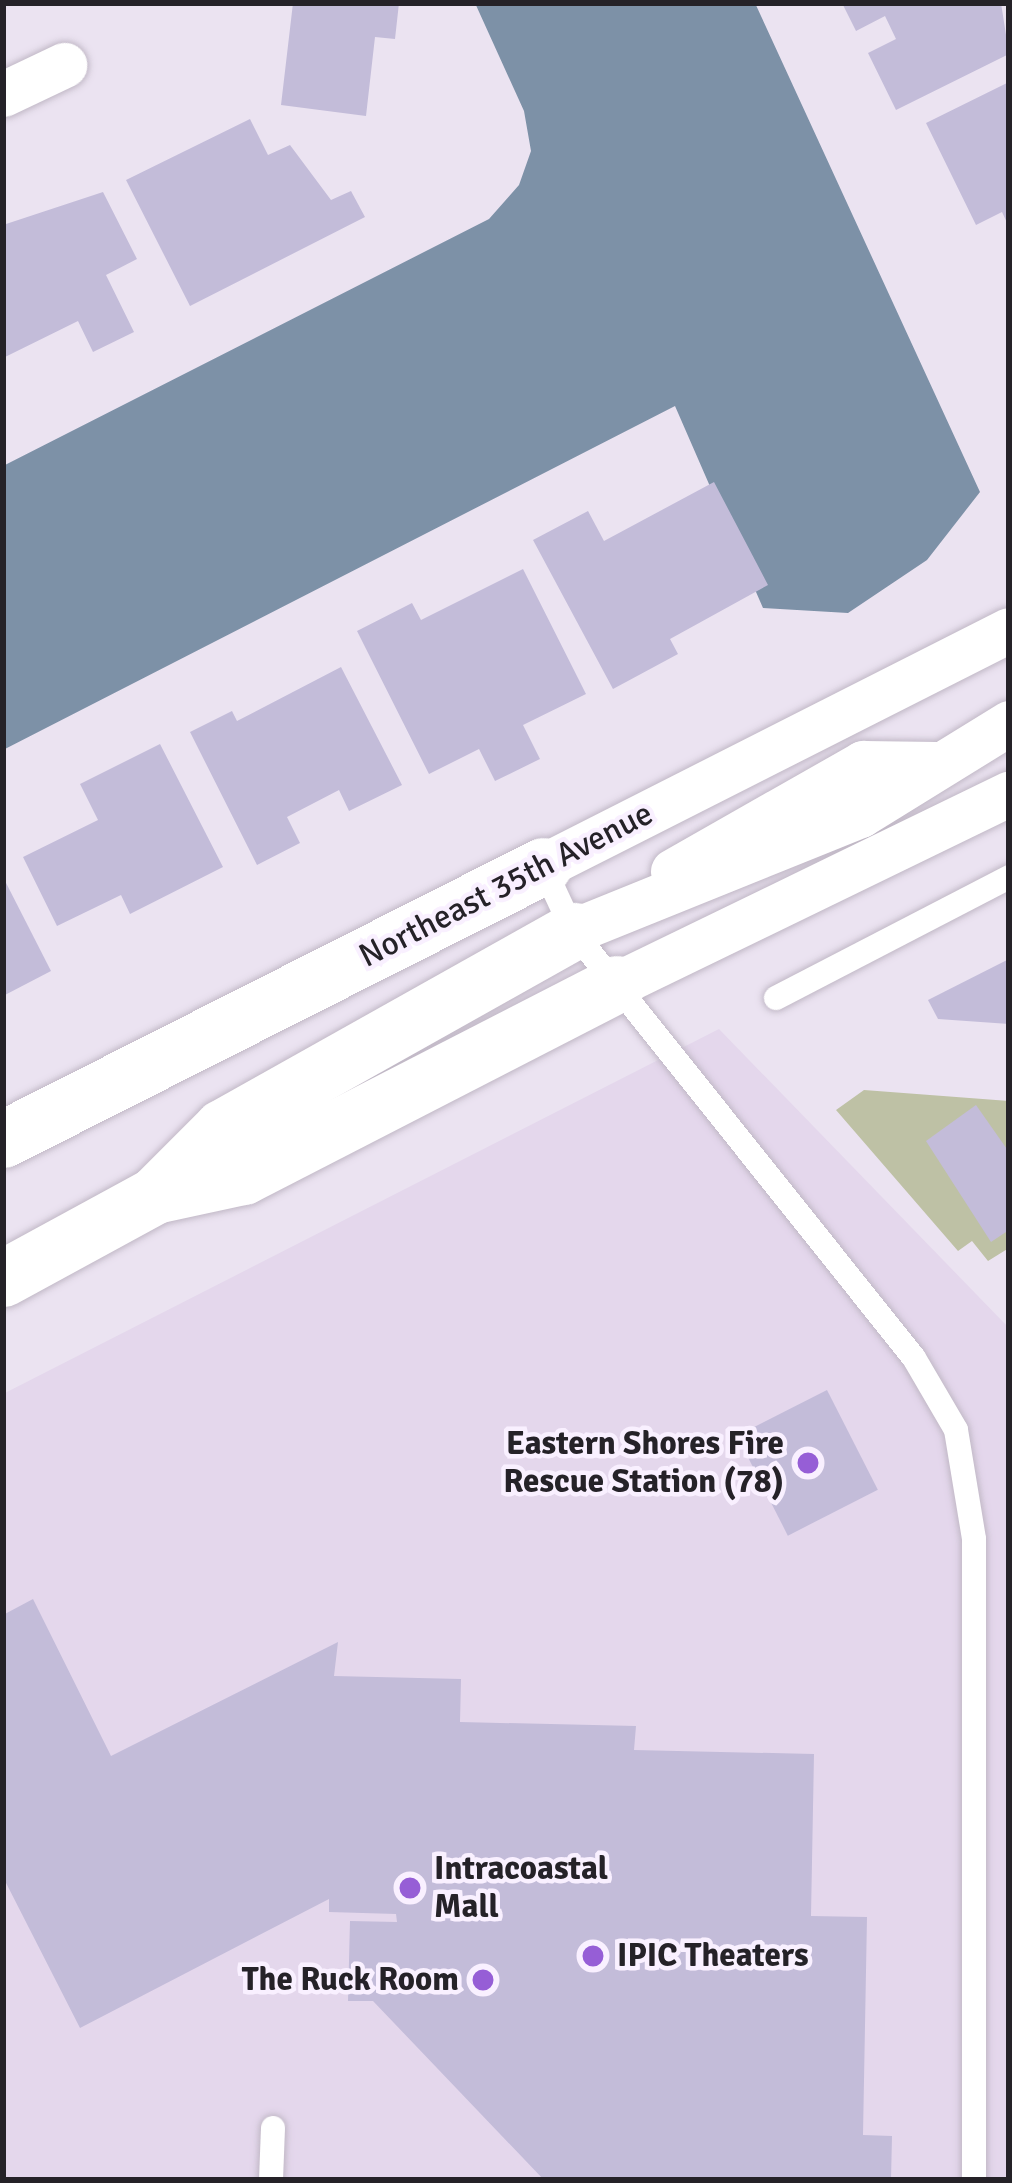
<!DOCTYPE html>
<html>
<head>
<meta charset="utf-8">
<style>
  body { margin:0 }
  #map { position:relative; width:1012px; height:2183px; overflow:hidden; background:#ebe3f1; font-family:Signika,sans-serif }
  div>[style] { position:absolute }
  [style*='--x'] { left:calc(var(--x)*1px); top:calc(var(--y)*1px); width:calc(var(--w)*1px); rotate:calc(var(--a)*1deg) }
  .built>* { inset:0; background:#e4d7ec }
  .green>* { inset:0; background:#bec1a5 }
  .water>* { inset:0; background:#7d91a7 }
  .building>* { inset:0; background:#c3bcd9; transform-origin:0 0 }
  .roads { filter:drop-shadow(0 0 3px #c1b8c6) drop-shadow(0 0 3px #c1b8c6) }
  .service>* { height:24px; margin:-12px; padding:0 12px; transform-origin:12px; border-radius:12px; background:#fff }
  .minor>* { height:45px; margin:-22.5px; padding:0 22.5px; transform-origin:22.5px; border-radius:22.5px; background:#fff }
  .tertiary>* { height:57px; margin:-28.5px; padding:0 28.5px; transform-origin:28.5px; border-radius:28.5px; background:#fff }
  .dots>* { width:33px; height:33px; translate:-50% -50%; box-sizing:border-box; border:6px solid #f9f0ff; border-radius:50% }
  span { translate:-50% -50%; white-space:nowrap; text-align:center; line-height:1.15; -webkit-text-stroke:9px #f9f0ff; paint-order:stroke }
  .street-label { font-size:33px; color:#252228 }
  .poi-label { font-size:33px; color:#252228; font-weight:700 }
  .right { translate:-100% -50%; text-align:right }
  .left { translate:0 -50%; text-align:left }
  .frame { position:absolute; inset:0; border:6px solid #252228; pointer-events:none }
</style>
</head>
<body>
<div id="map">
  <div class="built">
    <div style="clip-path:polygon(719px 1029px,1009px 1328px,1009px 2180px,3px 2180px,3px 1394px)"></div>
  </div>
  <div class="green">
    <div style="clip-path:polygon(864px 1090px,1009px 1101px,1009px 1248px,988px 1261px,972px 1241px,958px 1251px,836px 1110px)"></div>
  </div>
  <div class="water">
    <div style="clip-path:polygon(475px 3px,755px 3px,980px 492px,927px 560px,848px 613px,763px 608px,675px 406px,3px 750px,3px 466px,489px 219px,519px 185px,531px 151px,524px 111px)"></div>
  </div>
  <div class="building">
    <div style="clip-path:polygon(293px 3px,399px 3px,395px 39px,375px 37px,366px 116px,281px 105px)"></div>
    <div style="clip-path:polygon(842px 3px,1001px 3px,1009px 54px,896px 110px,868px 53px,896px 39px,885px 16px,856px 31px)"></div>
    <div style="clip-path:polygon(1009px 82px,1009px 227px,1002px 212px,976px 225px,926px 123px)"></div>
    <div style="clip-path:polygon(250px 119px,268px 155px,290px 145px,331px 200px,351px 191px,365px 217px,190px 306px,126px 180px)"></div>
    <div style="clip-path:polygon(103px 192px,137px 259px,106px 275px,134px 332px,93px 352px,78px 321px,3px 358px,3px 225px)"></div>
    <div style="clip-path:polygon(714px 482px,768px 585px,670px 639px,678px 654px,613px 689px,533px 540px,588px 511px,604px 541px)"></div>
    <div style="clip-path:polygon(523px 569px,586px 694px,523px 725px,540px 759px,495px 781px,479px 749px,429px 774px,357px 631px,412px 603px,421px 620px)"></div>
    <div style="clip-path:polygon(341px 667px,402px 785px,349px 811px,339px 790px,287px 817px,300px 843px,257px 865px,190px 732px,232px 711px,237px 721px)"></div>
    <div style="clip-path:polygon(160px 744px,223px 867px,130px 914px,121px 895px,57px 926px,23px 857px,98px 820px,80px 784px)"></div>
    <div style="clip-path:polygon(3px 877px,51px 971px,3px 996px)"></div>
    <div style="clip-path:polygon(1009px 959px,1009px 1024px,938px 1019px,928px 1000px)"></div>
    <div style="clip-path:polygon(976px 1105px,1009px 1152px,1009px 1230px,991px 1242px,926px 1141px)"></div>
    <div style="left:827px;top:1390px;width:112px;height:101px;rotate:63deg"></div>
    <div style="clip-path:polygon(33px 1599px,111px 1756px,338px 1642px,334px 1676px,461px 1679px,460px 1722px,636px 1726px,634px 1750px,814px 1754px,811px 1916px,867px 1917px,863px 2135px,892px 2136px,891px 2180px,544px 2180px,373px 2001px,348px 2001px,350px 1921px,397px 1922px,396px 1914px,329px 1912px,329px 1899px,80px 2028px,3px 1877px,3px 1615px)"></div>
  </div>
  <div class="roads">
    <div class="service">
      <div style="--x:543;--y:866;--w:72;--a:65.2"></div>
      <div style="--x:573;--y:931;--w:546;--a:51.39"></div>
      <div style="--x:914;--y:1358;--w:83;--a:59.7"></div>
      <div style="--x:956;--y:1430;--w:110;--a:80.6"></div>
      <div style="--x:974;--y:1539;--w:641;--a:90"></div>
      <div style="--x:776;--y:998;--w:263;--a:-27.4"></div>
      <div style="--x:271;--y:2180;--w:52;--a:-87.8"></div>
    </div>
    <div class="minor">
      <div style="--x:3;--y:94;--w:68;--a:-25.4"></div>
      <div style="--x:543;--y:866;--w:522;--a:-26.86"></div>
      <div style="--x:673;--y:871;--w:219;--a:-29.6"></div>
      <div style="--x:863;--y:763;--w:74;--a:0.8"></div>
      <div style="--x:573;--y:931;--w:310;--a:-22"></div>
      <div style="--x:860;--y:815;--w:175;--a:-31.7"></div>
      <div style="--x:617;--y:984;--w:436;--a:-25.9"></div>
    </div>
    <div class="tertiary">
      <div style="--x:3;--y:1139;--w:605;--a:-26.82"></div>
      <div style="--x:155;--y:1195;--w:90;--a:-12.2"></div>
      <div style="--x:243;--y:1176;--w:420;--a:-27.2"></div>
      <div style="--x:3;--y:1278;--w:173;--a:-28.6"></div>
      <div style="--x:155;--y:1195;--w:95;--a:-45"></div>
      <div style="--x:222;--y:1128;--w:403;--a:-29.3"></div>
    </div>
  </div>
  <div class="dots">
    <div style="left:808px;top:1463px;background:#965ed6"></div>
    <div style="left:410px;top:1888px;background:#965ed6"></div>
    <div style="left:593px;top:1956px;background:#965ed6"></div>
    <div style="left:483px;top:1980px;background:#965ed6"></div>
  </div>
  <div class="street-label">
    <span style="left:506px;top:885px;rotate:-27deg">Northeast 35th Avenue</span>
  </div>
  <div class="poi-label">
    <span class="right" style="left:784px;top:1463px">Eastern Shores Fire<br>Rescue Station (78)</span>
    <span class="left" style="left:434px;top:1888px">Intracoastal<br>Mall</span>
    <span class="left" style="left:617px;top:1956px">IPIC Theaters</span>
    <span class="right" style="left:459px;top:1980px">The Ruck Room</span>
  </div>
  <div class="frame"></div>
</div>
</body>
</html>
